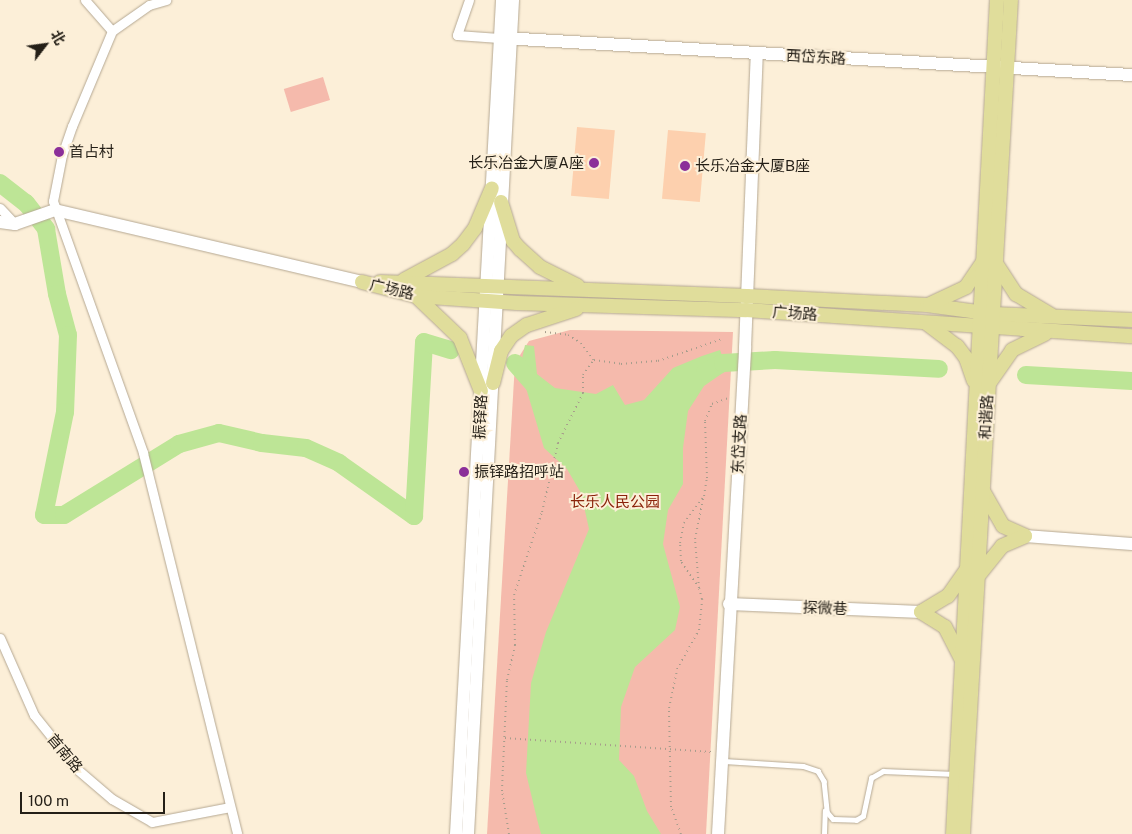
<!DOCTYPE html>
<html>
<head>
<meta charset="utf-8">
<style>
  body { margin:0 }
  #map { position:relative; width:1132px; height:834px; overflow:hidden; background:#fcefd8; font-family:"Public Sans","Noto Sans SC",sans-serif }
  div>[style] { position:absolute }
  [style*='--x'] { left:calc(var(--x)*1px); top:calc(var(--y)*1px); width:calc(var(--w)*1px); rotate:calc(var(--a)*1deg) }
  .green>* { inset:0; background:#f5baac; transform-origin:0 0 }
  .water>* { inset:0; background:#bde596 }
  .river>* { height:18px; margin:-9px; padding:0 9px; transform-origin:9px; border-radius:9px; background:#bde596 }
  .building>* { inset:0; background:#fdd0ae; transform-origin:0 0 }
  .path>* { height:2px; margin-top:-1px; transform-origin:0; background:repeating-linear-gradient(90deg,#a79d8c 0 1px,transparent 0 5px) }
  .roads { filter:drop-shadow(0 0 1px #b5a893) drop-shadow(0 0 1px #b5a893) }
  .lane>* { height:4.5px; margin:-2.25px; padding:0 2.25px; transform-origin:2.25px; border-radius:2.25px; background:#fff }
  .street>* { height:9px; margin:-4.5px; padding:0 4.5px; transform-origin:4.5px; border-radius:4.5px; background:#fff }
  .secondary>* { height:12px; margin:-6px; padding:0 6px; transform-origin:6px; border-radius:6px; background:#fff }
  .primary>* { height:14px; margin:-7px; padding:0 7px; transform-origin:7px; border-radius:7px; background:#e0dd9b }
  .dots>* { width:14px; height:14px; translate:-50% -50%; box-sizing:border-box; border:2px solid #fcefd8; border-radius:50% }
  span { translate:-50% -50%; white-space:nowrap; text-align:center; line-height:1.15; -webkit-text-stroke:4px #fcefd8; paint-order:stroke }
  .street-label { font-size:15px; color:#241f17 }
  .poi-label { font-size:15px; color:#241f17 }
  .left { translate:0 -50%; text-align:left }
  .right { translate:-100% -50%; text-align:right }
  .park-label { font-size:15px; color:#8a2209 }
  .north { position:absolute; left:20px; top:20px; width:50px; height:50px; -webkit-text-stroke:4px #fcefd8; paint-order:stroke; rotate:60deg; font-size:14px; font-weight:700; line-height:20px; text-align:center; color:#241f17 }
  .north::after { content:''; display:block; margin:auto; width:18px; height:22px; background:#241f17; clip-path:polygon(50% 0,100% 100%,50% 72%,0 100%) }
  .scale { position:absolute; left:20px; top:792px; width:145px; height:22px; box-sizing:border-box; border:2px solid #241f17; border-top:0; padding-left:6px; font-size:15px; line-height:18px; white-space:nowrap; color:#241f17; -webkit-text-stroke:4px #fcefd8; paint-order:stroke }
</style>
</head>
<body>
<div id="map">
  <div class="green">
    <div style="left:323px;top:77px;width:24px;height:41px;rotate:73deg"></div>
    <div style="clip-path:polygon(570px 330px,733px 332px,706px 834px,487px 834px,515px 363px,529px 341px)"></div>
  </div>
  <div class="water">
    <div style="clip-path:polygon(525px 345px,534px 346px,537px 374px,555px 388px,596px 394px,613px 385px,625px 405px,644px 400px,673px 368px,702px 356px,720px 350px,727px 370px,704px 386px,688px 411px,683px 448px,683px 484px,668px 510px,663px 544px,680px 607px,675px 630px,635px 667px,621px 707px,619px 760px,634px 776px,647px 811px,661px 834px,541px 834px,537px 819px,526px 773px,531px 683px,546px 632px,589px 529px,581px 493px,567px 469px,544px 448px,520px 368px)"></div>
  </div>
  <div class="river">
    <div style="--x:0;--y:183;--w:33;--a:38"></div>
    <div style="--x:26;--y:203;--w:33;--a:52"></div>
    <div style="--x:46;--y:229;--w:66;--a:80.4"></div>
    <div style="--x:57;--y:294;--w:42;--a:75"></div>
    <div style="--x:68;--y:335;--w:77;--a:92.2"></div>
    <div style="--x:65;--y:412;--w:105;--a:101.5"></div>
    <div style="--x:44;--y:515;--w:20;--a:0"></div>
    <div style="--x:64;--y:515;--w:135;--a:-31.7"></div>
    <div style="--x:179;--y:444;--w:41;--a:-15.4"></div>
    <div style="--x:219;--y:433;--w:44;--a:13.1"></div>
    <div style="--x:262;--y:443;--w:44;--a:6.5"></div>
    <div style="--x:306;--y:448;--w:36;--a:24"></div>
    <div style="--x:339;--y:463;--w:92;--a:35.2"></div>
    <div style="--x:414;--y:516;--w:174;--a:-86.7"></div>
    <div style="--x:424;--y:342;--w:28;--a:17"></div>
    <div style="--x:515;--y:363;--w:30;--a:49"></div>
    <div style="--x:705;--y:372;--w:20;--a:-27"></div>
    <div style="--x:723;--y:363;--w:52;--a:-3.3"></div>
    <div style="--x:775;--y:360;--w:164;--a:3.1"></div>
    <div style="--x:1026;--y:375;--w:106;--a:3.2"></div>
  </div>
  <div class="building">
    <div style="left:577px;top:127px;width:38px;height:69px;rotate:5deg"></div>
    <div style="left:668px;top:130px;width:38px;height:69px;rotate:5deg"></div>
  </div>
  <div class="path">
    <div style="--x:545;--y:332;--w:23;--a:7"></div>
    <div style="--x:568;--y:335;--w:15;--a:32"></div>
    <div style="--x:581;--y:343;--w:21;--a:53"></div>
    <div style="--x:699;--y:588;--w:49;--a:-94.7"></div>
    <div style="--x:695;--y:539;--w:41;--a:-78.7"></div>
    <div style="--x:505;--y:738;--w:207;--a:3.9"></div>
    <div style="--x:509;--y:834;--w:44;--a:-99.2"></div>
    <div style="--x:502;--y:791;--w:24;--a:-88"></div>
    <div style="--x:503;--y:767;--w:87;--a:-87.4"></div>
    <div style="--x:507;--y:680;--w:36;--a:-77"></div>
    <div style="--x:515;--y:645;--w:50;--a:-91.1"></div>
    <div style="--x:514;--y:595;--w:88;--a:-71.4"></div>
    <div style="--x:542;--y:512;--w:71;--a:-76.9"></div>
    <div style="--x:558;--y:443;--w:56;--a:-63.4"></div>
    <div style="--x:583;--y:393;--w:18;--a:-90"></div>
    <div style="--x:583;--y:375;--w:19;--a:-54"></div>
    <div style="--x:594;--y:360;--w:27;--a:8"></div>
    <div style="--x:621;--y:364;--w:37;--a:-5"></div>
    <div style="--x:658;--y:361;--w:68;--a:-19"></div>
    <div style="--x:681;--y:834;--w:29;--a:-110"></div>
    <div style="--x:671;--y:807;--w:99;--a:-91.2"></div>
    <div style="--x:669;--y:708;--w:40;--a:-78"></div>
    <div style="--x:677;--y:669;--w:45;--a:-60.6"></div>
    <div style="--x:699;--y:630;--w:31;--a:-84"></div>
    <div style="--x:702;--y:599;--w:11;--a:-105"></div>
    <div style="--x:699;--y:588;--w:32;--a:-124"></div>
    <div style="--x:681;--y:561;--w:18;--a:-93"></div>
    <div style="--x:680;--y:543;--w:20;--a:-79"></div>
    <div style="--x:684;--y:523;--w:34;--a:-53"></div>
    <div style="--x:704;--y:496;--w:18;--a:-81"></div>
    <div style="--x:707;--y:478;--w:57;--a:-92"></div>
    <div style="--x:705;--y:421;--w:18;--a:-68"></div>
    <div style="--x:712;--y:404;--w:20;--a:-20"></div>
  </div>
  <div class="roads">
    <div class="lane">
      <div style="--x:724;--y:761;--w:79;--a:3.6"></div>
      <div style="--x:803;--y:766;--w:16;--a:18"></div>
      <div style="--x:818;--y:771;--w:12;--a:59"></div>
      <div style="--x:824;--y:781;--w:31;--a:84"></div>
      <div style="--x:827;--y:812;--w:9;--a:49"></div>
      <div style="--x:833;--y:819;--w:23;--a:2"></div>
      <div style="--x:856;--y:820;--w:8;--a:-30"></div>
      <div style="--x:863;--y:816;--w:39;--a:-78"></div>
      <div style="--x:871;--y:778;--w:14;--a:-30"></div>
      <div style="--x:883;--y:771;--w:72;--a:2.4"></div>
      <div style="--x:824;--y:834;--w:23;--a:-88"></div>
    </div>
    <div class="street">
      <div style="--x:85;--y:0;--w:41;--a:48.9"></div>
      <div style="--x:112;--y:31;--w:103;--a:112.8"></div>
      <div style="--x:72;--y:126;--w:31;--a:109"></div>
      <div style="--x:62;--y:155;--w:47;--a:101.1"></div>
      <div style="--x:53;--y:201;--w:268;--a:70.3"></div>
      <div style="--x:143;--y:453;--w:392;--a:76.1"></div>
      <div style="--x:469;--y:0;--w:37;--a:109"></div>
      <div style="--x:457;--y:35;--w:42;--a:4.1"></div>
      <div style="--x:112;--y:31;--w:45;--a:-35.1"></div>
      <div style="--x:149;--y:5;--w:18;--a:-16"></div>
      <div style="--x:0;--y:208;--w:22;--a:47"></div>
      <div style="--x:0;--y:638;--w:84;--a:66.2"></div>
      <div style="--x:34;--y:715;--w:70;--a:51.3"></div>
      <div style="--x:78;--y:770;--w:45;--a:40.5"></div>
      <div style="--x:112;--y:799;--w:46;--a:29.9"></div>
      <div style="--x:152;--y:822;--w:79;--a:-10.9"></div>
    </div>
    <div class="secondary">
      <div style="--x:503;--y:38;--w:630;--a:3.37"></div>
      <div style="--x:0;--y:222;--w:15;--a:8"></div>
      <div style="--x:15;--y:224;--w:42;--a:-19.3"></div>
      <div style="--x:55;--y:210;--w:315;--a:13.2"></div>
      <div style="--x:1025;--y:536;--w:107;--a:4.3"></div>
      <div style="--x:729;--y:604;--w:192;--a:2.4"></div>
      <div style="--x:456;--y:834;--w:835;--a:-86.84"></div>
      <div style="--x:468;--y:834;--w:835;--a:-86.91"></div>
      <div style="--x:718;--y:834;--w:487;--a:-86.8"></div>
      <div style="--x:745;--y:348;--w:294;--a:-87.7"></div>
    </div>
    <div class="primary">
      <div style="--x:501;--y:202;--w:41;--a:72.9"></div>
      <div style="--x:513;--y:241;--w:11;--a:49"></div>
      <div style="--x:520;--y:249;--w:27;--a:42"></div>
      <div style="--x:540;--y:267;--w:42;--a:26.6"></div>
      <div style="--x:997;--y:265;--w:35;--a:57"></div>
      <div style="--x:1016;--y:294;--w:41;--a:31"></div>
      <div style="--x:404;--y:280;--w:55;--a:-28.4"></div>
      <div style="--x:452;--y:254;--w:15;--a:-42"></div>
      <div style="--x:463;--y:244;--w:20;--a:-53"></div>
      <div style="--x:475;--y:228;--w:43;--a:-67"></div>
      <div style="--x:362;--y:282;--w:56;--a:14.5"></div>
      <div style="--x:416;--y:296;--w:101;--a:4"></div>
      <div style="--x:517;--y:303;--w:229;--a:1.8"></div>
      <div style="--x:746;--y:310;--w:387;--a:3.9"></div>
      <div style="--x:380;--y:282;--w:367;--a:2.2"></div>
      <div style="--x:747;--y:296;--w:180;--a:2.9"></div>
      <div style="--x:927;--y:305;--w:67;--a:7.8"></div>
      <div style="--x:993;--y:314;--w:139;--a:2.5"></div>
      <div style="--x:416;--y:296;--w:61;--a:43.7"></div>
      <div style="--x:460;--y:338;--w:57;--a:68.4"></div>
      <div style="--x:930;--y:304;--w:40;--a:-25"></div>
      <div style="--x:966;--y:287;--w:30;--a:-56"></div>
      <div style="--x:926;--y:323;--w:39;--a:37"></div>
      <div style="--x:957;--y:346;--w:15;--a:53"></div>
      <div style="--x:966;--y:358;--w:24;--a:71"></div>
      <div style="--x:990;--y:382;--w:39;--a:-55"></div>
      <div style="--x:1012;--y:350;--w:37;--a:-26"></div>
      <div style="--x:493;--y:383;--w:33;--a:-76"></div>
      <div style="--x:501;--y:351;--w:18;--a:-56"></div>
      <div style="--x:511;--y:336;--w:19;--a:-35"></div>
      <div style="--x:527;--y:325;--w:52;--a:-18.1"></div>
      <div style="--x:983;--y:491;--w:40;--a:60.3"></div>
      <div style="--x:1003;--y:526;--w:24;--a:24"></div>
      <div style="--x:978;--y:576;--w:38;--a:-51"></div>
      <div style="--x:1002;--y:546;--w:25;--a:-23"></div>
      <div style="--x:921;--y:612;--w:28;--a:32"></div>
      <div style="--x:945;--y:627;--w:35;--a:63"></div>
      <div style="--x:921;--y:612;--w:31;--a:-31"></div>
      <div style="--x:948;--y:596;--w:33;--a:-55"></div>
      <div style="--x:953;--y:834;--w:835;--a:-86.98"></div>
      <div style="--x:963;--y:834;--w:835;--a:-86.71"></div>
    </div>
  </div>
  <div class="dots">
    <div style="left:59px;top:152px;background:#8b2f99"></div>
    <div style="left:594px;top:163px;background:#8b2f99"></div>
    <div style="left:685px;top:166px;background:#8b2f99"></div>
    <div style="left:464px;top:472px;background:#8b2f99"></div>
  </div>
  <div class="street-label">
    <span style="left:816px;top:57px;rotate:3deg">西岱东路</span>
    <span style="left:392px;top:289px;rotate:13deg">广场路</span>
    <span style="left:795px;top:313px;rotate:4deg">广场路</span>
    <span style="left:480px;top:417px;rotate:-87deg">振铎路</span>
    <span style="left:986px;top:417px;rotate:-87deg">和谐路</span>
    <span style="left:739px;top:444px;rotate:-87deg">东岱支路</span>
    <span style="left:825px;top:608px;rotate:2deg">探微巷</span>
    <span style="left:65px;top:753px;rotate:50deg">首南路</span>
  </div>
  <div class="poi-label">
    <span class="left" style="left:69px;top:152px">首占村</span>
    <span class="right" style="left:584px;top:163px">长乐冶金大厦A座</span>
    <span class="left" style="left:695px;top:166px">长乐冶金大厦B座</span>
    <span class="left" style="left:474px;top:472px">振铎路招呼站</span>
  </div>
  <div class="park-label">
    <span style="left:615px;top:502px">长乐人民公园</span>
  </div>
  <div class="north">北</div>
  <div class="scale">100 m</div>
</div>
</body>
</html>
